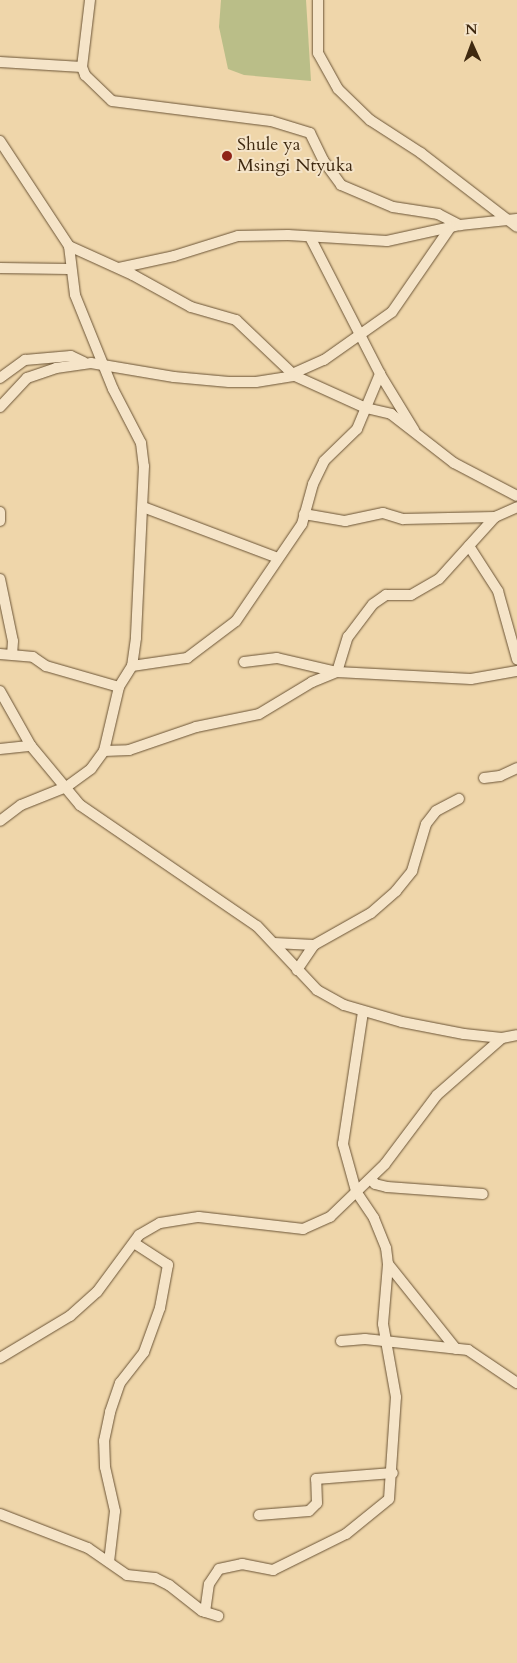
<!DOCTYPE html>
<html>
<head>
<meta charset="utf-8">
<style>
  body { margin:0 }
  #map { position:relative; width:517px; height:1663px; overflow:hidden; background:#efd6aa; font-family:Cardo,serif }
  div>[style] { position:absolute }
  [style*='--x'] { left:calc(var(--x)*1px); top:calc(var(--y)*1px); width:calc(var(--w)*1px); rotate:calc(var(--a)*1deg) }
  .green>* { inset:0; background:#babe88 }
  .roads { filter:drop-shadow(0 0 1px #6b5436) drop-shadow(0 0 1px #6b5436) }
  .minor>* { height:10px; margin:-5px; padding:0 5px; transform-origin:5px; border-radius:5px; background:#f5e4c8 }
  .dots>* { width:14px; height:14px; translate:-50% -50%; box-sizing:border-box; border:2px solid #f5e4c8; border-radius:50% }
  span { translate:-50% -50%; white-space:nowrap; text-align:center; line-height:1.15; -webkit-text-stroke:4px #f5e4c8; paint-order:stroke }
  .poi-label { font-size:18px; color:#3f2910 }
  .left { translate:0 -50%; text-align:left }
  .north { position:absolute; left:447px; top:20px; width:50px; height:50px; -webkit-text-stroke:4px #f5e4c8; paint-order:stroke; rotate:358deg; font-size:14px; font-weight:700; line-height:20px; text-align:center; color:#3f2910 }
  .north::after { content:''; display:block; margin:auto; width:18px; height:22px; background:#3f2910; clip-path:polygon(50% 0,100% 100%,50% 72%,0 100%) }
</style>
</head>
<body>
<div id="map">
  <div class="green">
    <div style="clip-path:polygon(221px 0,306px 0,311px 81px,244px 75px,228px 69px,219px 27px)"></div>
  </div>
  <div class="roads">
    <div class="minor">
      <div style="--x:90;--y:0;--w:67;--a:96.8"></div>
      <div style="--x:82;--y:67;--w:9;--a:69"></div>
      <div style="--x:85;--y:75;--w:37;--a:44"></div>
      <div style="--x:112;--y:101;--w:160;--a:7.2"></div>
      <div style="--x:271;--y:121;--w:41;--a:17.1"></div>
      <div style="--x:310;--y:133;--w:30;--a:64"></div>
      <div style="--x:323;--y:160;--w:31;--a:54"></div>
      <div style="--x:341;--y:185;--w:56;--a:22.9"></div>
      <div style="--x:393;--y:207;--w:46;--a:8.8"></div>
      <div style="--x:438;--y:214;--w:25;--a:27"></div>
      <div style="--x:318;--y:0;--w:53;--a:90"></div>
      <div style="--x:318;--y:53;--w:41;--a:60.9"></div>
      <div style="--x:338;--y:89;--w:45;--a:44.1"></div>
      <div style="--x:370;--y:120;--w:61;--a:32.9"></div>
      <div style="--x:421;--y:153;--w:121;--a:37.6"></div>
      <div style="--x:0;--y:62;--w:82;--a:3.5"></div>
      <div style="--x:0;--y:141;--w:126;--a:56.7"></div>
      <div style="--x:69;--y:246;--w:49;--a:83"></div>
      <div style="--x:75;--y:295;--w:101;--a:68"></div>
      <div style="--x:113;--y:389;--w:61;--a:62.6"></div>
      <div style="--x:141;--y:443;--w:23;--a:83"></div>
      <div style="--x:144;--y:466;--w:172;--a:92.7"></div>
      <div style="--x:136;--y:638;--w:28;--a:98"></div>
      <div style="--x:132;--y:666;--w:25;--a:122"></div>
      <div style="--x:119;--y:687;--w:66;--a:103.2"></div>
      <div style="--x:104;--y:751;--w:22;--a:126"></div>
      <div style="--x:91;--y:769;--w:31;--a:144"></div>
      <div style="--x:66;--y:787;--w:48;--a:158.2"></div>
      <div style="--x:21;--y:805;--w:26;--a:143"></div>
      <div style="--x:310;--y:237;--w:154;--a:62.9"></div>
      <div style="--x:380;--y:374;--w:66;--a:58.7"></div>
      <div style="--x:69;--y:246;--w:70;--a:24.4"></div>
      <div style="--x:133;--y:275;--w:66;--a:28.9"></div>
      <div style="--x:191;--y:307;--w:47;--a:16.1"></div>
      <div style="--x:236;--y:320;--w:81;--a:43.5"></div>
      <div style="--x:295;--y:376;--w:78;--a:24.3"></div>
      <div style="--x:366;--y:408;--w:26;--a:13"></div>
      <div style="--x:391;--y:414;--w:80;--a:37.9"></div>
      <div style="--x:454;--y:463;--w:71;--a:27.6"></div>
      <div style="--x:0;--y:268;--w:69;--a:0.8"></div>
      <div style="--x:119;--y:268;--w:56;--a:-12.3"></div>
      <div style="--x:174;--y:256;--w:67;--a:-17.4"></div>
      <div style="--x:238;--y:236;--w:50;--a:-1.1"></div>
      <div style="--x:288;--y:235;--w:99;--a:3.5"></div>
      <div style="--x:387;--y:241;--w:75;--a:-12.4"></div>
      <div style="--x:460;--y:225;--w:57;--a:-6"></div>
      <div style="--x:292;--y:374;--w:35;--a:-24"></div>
      <div style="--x:324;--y:360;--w:83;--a:-35.2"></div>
      <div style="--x:392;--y:312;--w:102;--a:-55.4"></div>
      <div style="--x:0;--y:378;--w:31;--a:-36"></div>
      <div style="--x:25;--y:360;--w:46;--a:-5"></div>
      <div style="--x:71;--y:356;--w:14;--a:25"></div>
      <div style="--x:0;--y:407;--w:40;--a:-47"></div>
      <div style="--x:27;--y:378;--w:31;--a:-19"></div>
      <div style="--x:56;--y:368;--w:35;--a:-8"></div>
      <div style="--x:91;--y:363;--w:84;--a:9.6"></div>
      <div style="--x:174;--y:377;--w:55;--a:5.2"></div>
      <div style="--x:229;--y:382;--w:27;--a:0"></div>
      <div style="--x:256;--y:382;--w:39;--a:-9"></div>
      <div style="--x:143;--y:507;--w:144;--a:20.7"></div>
      <div style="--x:0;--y:512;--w:9;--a:90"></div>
      <div style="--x:304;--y:514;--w:42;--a:9.7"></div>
      <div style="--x:345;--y:521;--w:39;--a:-12"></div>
      <div style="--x:383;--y:513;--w:21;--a:17"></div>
      <div style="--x:403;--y:519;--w:92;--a:-1.2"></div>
      <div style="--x:469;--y:546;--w:54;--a:57.2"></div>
      <div style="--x:498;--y:591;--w:71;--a:74.4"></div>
      <div style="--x:0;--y:579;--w:63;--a:78.2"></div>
      <div style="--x:13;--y:641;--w:13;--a:94"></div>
      <div style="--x:0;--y:654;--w:33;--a:5"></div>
      <div style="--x:33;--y:657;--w:16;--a:35"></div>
      <div style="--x:46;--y:666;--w:76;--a:16"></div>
      <div style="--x:244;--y:662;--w:33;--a:-7"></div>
      <div style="--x:277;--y:658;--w:62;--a:13.1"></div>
      <div style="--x:337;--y:672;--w:37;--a:-73"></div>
      <div style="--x:348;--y:637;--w:41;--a:-52.9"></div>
      <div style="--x:373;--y:604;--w:16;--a:-35"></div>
      <div style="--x:386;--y:595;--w:25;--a:0"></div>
      <div style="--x:411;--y:595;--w:32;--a:-30"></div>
      <div style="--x:439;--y:579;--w:84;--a:-47.9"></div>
      <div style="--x:495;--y:517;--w:24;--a:-24"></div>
      <div style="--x:132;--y:666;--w:56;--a:-8.3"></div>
      <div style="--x:187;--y:658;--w:61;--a:-37.1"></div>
      <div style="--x:236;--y:621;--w:117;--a:-55.8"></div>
      <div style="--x:302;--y:524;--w:41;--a:-74.6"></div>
      <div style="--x:313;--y:484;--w:25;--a:-64"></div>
      <div style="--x:324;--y:461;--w:46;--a:-44.1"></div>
      <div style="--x:357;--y:429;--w:60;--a:-67.3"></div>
      <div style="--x:0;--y:691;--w:63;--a:60.6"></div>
      <div style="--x:31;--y:746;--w:77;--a:50.3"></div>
      <div style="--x:80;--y:805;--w:214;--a:34.4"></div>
      <div style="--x:257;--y:926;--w:88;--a:46.8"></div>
      <div style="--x:317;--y:990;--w:31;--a:29"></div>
      <div style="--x:344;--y:1005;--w:60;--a:16.3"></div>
      <div style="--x:402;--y:1022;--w:63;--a:11"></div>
      <div style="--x:464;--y:1034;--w:38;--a:6"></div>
      <div style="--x:502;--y:1038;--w:15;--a:-11"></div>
      <div style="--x:0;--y:749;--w:31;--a:-6"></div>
      <div style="--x:104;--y:751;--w:25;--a:-2"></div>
      <div style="--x:129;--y:750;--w:71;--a:-18.9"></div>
      <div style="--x:196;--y:727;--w:64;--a:-11.7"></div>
      <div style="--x:259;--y:714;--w:62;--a:-31.1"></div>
      <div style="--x:312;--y:682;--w:27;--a:-22"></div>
      <div style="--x:337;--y:672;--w:134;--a:3"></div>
      <div style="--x:471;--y:679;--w:47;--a:-9.9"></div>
      <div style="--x:484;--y:778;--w:16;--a:-7"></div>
      <div style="--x:500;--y:776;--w:19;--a:-25"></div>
      <div style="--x:274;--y:943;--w:40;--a:2.9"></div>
      <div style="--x:297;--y:970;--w:30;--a:-56"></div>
      <div style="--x:314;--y:945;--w:65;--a:-29.3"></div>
      <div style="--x:371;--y:913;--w:33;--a:-41"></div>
      <div style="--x:396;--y:891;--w:26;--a:-51"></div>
      <div style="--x:412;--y:871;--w:49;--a:-73.4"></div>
      <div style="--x:426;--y:824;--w:16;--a:-52"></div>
      <div style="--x:436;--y:811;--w:26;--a:-28"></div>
      <div style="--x:371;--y:1179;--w:6;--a:51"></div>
      <div style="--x:375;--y:1184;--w:12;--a:14"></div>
      <div style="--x:387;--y:1187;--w:96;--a:4.2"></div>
      <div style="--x:388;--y:1264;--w:109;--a:51.3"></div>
      <div style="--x:341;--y:1341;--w:24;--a:-5"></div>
      <div style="--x:365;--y:1339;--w:104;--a:6.1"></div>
      <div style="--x:468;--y:1350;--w:59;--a:34"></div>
      <div style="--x:0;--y:1358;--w:82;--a:-31"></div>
      <div style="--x:70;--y:1316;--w:36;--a:-42"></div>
      <div style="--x:97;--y:1292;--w:71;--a:-53.6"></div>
      <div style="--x:139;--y:1235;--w:24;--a:-30"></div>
      <div style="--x:160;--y:1223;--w:39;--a:-9"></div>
      <div style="--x:199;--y:1217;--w:105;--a:6.6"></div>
      <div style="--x:303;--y:1229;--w:30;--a:-24"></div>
      <div style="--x:330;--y:1217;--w:76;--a:-43.9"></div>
      <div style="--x:385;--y:1164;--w:86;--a:-53"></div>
      <div style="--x:437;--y:1095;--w:86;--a:-41.2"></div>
      <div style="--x:0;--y:1514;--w:94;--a:21.1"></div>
      <div style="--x:88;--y:1548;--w:47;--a:34.7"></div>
      <div style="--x:127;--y:1575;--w:28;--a:6"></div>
      <div style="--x:155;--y:1578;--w:16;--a:27"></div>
      <div style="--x:169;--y:1585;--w:42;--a:38.2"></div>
      <div style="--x:202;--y:1611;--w:17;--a:17"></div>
      <div style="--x:259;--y:1515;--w:50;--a:-4.6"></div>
      <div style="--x:309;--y:1511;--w:11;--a:-45"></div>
      <div style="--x:317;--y:1503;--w:24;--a:-92"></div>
      <div style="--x:316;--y:1479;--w:77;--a:-4.5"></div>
      <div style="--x:109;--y:1562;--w:51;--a:-83.3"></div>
      <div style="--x:115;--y:1511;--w:45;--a:-102.8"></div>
      <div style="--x:105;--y:1467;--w:26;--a:-92"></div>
      <div style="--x:104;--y:1441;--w:30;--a:-78"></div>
      <div style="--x:110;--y:1412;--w:31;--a:-71"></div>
      <div style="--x:120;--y:1383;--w:39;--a:-52"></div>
      <div style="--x:144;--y:1352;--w:47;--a:-70"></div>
      <div style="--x:160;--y:1308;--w:44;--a:-79.5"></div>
      <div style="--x:168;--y:1265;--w:40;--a:-147.1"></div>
      <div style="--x:205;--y:1612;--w:28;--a:-82"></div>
      <div style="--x:209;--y:1584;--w:18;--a:-56"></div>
      <div style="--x:219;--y:1569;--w:24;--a:-12"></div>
      <div style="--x:242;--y:1564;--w:32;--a:11"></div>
      <div style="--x:273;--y:1570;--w:81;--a:-26.3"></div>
      <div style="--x:346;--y:1534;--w:55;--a:-39.1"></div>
      <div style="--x:389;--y:1499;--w:102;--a:-86.1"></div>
      <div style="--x:396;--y:1397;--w:74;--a:-100.1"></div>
      <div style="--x:383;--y:1324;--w:60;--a:-85.2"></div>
      <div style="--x:388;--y:1264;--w:16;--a:-97"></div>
      <div style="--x:386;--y:1248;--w:32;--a:-112"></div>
      <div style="--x:374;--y:1218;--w:32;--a:-124"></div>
      <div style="--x:356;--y:1191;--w:49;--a:-105.5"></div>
      <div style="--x:343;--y:1144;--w:134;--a:-81.4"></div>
    </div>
  </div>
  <div class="dots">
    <div style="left:227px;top:156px;background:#8f2418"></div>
  </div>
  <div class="poi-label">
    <span class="left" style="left:237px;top:156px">Shule ya<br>Msingi Ntyuka</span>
  </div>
  <div class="north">N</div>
</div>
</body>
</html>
